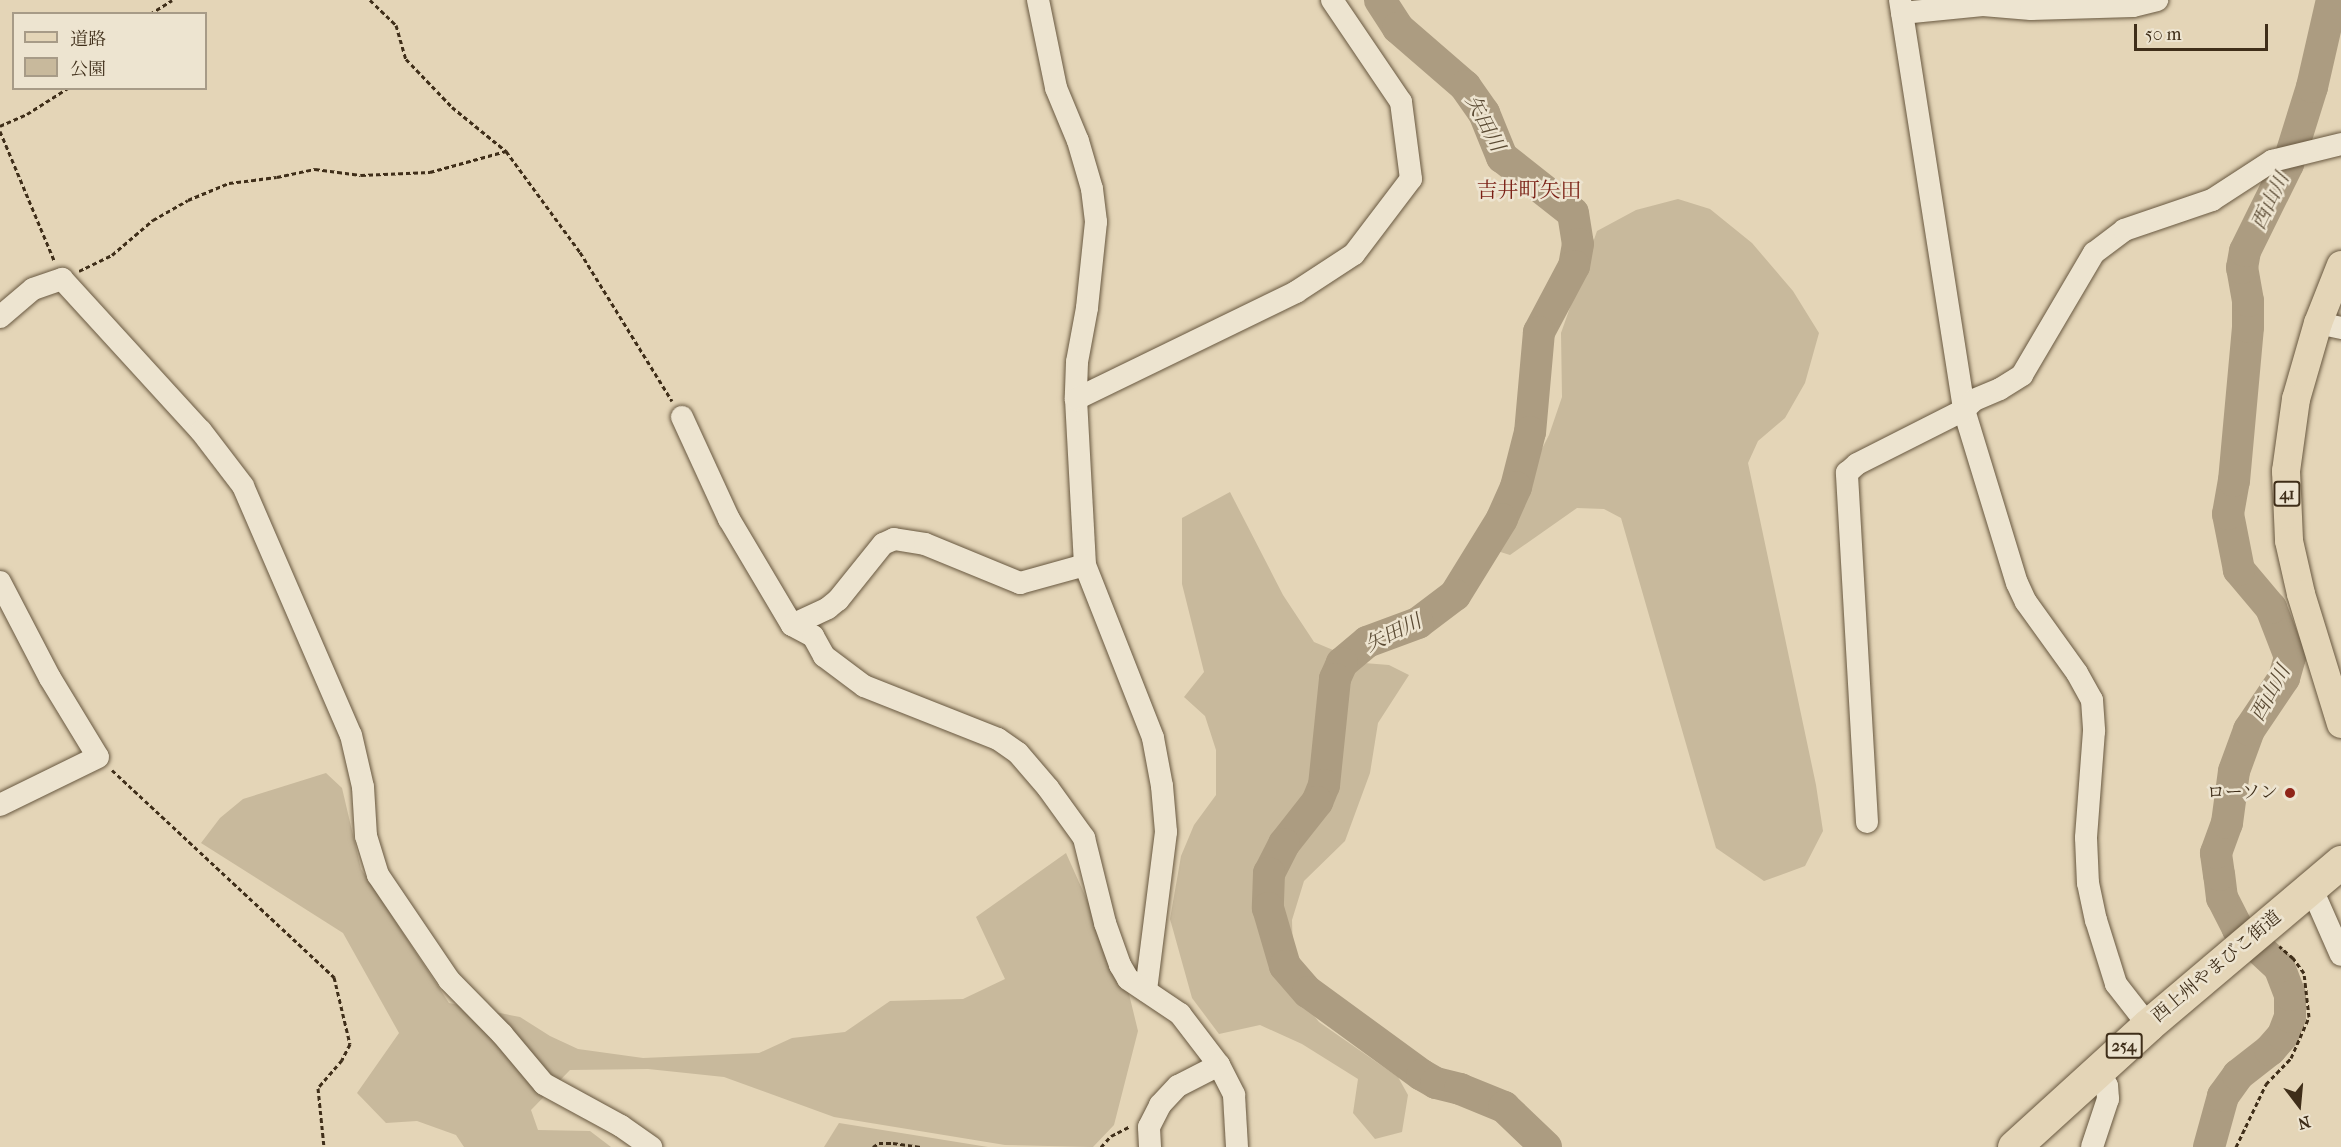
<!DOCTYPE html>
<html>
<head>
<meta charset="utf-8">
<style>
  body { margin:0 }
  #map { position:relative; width:2341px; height:1147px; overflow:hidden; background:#e4d5b7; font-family:"IM FELL French Canon","Noto Serif JP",serif }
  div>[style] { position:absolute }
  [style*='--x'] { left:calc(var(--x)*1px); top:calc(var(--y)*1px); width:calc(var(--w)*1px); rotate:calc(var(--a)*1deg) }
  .green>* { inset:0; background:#c8b99c }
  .river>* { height:32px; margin:-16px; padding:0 16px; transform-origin:16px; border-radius:16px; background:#ac9c81 }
  .path>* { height:3px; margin-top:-1.5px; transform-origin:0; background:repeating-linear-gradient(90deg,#3f2e19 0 4.5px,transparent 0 7.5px) }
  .roads { filter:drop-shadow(0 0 2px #685840) drop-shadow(0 0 2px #685840) }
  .minor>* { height:22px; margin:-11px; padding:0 11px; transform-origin:11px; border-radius:11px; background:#ede4d0 }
  .major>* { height:28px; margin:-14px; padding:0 14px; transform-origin:14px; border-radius:14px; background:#e4d5b7 }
  .highway>* { height:33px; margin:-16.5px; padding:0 16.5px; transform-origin:16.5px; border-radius:16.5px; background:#e4d5b7 }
  .dots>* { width:16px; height:16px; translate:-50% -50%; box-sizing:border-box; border:3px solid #ede4d0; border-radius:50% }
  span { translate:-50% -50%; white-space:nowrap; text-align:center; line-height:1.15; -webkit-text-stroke:5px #ede4d0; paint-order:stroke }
  .shield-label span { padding:2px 4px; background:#ede4d0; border:2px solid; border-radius:4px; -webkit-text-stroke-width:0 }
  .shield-label { font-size:16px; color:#3f2e19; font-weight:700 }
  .poi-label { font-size:18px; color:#3f2e19 }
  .right { translate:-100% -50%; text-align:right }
  .street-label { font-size:18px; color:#3f2e19 }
  .water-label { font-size:20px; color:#5a4a33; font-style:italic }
  .quarter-label { font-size:21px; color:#7a1f14 }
  .legend { position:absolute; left:12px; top:12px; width:195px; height:78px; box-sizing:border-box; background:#ede4d0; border:2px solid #a79b87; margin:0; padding:8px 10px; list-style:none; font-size:18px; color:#3f2e19 }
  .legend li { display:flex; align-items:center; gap:12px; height:30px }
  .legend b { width:30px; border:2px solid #a79b87 }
  .north { position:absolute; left:2269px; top:1075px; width:60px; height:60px; -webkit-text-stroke:4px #ede4d0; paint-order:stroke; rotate:164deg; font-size:16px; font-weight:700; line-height:24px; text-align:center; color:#3f2e19 }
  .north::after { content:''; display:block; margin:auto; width:21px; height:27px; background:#3f2e19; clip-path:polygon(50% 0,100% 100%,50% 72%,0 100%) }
  .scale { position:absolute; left:2134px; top:24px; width:134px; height:27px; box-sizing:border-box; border:3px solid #3f2e19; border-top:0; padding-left:8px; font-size:18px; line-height:21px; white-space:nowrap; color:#3f2e19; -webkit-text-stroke:4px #ede4d0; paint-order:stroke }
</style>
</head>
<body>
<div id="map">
  <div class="green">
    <div style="clip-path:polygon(1678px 199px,1710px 209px,1752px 243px,1793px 291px,1819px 333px,1805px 383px,1785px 418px,1758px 441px,1748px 463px,1816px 785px,1823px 831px,1805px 866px,1764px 881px,1716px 848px,1621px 518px,1604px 509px,1577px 508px,1510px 555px,1491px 549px,1485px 529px,1496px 502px,1530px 472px,1549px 435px,1562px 397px,1561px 333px,1597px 231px,1636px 210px)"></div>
    <div style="clip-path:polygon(1230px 492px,1283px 595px,1314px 642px,1364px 663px,1389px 665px,1409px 675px,1378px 723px,1370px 773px,1345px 841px,1304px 881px,1292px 920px,1294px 990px,1319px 1022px,1398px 1077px,1408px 1095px,1402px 1132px,1375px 1139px,1353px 1113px,1358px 1079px,1302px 1044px,1260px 1025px,1219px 1034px,1192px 998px,1170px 919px,1181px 856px,1194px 825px,1216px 795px,1216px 750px,1205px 716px,1184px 697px,1204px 672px,1182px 584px,1182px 518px)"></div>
    <div style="clip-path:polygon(326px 773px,342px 788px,361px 869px,449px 1003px,520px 1017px,550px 1036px,578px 1049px,643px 1058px,759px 1053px,792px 1038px,845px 1032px,890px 1001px,963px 999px,1005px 979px,976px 917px,1066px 853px,1129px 994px,1138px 1031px,1114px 1125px,1093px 1147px,1005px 1145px,834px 1117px,724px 1077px,648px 1069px,570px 1070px,531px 1110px,538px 1130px,590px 1131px,611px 1147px,464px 1147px,456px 1135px,417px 1121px,386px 1123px,357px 1093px,399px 1033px,343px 933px,201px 843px,220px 818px,243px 799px)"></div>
    <div style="clip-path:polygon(839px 1123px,988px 1147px,824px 1147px)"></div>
  </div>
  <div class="river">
    <div style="--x:1380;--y:0;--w:33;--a:57"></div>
    <div style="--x:1398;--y:28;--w:89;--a:40.9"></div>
    <div style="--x:1465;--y:86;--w:33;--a:55"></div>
    <div style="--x:1484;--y:113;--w:48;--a:67.8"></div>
    <div style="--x:1502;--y:157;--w:90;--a:38.3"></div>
    <div style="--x:1573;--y:213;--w:31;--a:81"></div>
    <div style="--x:1578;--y:244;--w:22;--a:100"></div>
    <div style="--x:1574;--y:266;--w:75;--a:117.9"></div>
    <div style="--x:1539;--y:332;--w:100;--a:95.1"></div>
    <div style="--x:1530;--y:432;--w:57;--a:104.3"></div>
    <div style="--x:1516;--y:487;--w:35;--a:114"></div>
    <div style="--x:1502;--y:519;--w:89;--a:121.7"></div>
    <div style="--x:1455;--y:595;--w:46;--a:142.9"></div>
    <div style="--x:1418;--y:623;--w:54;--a:159.6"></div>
    <div style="--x:1367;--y:642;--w:33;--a:140"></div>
    <div style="--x:1342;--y:663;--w:17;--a:114"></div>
    <div style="--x:1335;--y:679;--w:107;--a:95.9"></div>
    <div style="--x:1324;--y:785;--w:18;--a:112"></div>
    <div style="--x:1317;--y:802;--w:53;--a:128.2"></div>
    <div style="--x:1284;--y:844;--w:33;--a:117"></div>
    <div style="--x:1269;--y:873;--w:35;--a:92"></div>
    <div style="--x:1268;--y:908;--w:60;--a:73.7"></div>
    <div style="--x:1285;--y:966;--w:35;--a:49"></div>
    <div style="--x:1308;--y:992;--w:141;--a:36.1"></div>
    <div style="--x:1422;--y:1075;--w:16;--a:30"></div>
    <div style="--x:1436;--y:1083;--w:25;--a:14"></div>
    <div style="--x:1460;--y:1089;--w:48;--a:22.2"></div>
    <div style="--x:1504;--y:1107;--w:58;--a:43.6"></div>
    <div style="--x:2209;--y:1147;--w:53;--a:-74.6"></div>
    <div style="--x:2223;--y:1096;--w:26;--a:-54"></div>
    <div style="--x:2238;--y:1075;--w:41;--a:-38"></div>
    <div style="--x:2270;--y:1050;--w:20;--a:-49"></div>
    <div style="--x:2283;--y:1035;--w:19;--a:-69"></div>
    <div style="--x:2290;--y:1017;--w:22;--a:-90"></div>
    <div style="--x:2290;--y:995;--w:30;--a:-111"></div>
    <div style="--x:2279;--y:967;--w:56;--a:-137.2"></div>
    <div style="--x:2238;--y:929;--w:35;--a:-117"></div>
    <div style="--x:2222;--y:898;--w:23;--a:-97"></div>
    <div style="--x:2219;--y:875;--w:22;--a:-98"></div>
    <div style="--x:2216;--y:853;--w:32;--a:-70"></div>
    <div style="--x:2227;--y:823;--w:52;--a:-82.3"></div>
    <div style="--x:2234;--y:771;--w:44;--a:-69.9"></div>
    <div style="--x:2249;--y:730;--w:63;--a:-56.1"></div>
    <div style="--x:2284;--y:678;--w:22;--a:-74"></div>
    <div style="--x:2290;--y:657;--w:53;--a:-111.2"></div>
    <div style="--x:2271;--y:608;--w:50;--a:-130.1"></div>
    <div style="--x:2239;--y:570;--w:57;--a:-101.1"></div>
    <div style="--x:2228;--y:514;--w:34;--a:-80"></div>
    <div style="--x:2234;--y:481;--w:155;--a:-84.8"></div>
    <div style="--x:2248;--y:327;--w:26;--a:-90"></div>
    <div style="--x:2248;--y:301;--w:34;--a:-100"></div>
    <div style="--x:2242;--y:268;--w:17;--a:-80"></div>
    <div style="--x:2245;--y:251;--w:97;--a:-63.7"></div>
    <div style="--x:2288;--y:164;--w:81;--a:-72.7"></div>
    <div style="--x:2312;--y:87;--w:89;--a:-77.1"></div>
  </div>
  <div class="path">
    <div style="--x:370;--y:0;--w:36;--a:44"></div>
    <div style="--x:396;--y:25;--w:35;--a:74"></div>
    <div style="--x:406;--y:59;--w:66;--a:46.2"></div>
    <div style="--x:452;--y:107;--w:70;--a:39.2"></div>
    <div style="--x:506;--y:151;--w:125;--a:53.8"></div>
    <div style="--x:580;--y:252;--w:175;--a:58.3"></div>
    <div style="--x:150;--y:14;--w:26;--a:-32"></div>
    <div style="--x:0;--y:126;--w:30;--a:-24"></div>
    <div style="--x:27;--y:114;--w:49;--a:-32.4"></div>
    <div style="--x:0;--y:131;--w:140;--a:67.3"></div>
    <div style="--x:79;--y:271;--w:37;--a:-26"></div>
    <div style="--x:112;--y:255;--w:54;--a:-40.5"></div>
    <div style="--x:153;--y:220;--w:40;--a:-29.7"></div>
    <div style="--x:188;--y:200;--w:44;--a:-22.5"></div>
    <div style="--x:229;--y:183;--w:48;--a:-7.1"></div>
    <div style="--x:277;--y:177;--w:39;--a:-12"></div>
    <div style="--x:315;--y:169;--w:46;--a:7.4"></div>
    <div style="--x:361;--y:175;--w:69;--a:-2.5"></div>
    <div style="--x:430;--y:172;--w:79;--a:-15.4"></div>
    <div style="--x:112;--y:770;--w:304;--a:43"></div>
    <div style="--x:334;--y:977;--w:69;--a:76.6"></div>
    <div style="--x:350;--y:1044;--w:18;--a:117"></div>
    <div style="--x:342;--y:1060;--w:37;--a:131"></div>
    <div style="--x:318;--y:1088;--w:59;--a:84.2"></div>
    <div style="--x:873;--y:1147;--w:7;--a:-34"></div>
    <div style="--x:879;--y:1143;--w:14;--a:0"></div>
    <div style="--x:893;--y:1143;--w:28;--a:8"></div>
    <div style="--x:1101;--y:1147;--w:15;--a:-48"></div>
    <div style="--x:1111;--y:1136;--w:20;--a:-27"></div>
    <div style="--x:2236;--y:1147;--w:70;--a:-64.5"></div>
    <div style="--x:2266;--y:1084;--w:36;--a:-46"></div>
    <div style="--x:2291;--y:1058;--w:45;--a:-66.3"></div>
    <div style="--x:2309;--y:1017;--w:44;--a:-96.5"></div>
    <div style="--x:2304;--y:973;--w:19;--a:-126"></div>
    <div style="--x:2293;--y:958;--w:18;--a:-139"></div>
  </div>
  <div class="roads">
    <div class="minor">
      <div style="--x:1038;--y:0;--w:90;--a:78.4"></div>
      <div style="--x:1056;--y:88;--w:57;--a:67.5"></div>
      <div style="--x:1078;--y:141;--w:50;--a:73.7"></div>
      <div style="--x:1092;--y:189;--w:33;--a:83"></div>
      <div style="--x:1096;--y:222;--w:86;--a:96"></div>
      <div style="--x:1087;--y:308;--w:55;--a:100.5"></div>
      <div style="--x:1077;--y:362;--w:37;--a:92"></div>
      <div style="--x:1076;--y:399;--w:166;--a:86.9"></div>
      <div style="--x:1085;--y:565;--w:186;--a:68.5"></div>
      <div style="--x:1153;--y:738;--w:49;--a:79.4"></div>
      <div style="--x:1162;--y:786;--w:46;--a:85"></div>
      <div style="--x:1166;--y:832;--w:160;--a:97.2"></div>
      <div style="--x:1900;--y:0;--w:415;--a:81.1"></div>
      <div style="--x:1964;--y:410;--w:181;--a:73"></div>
      <div style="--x:2017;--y:583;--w:21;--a:65"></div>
      <div style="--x:2026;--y:602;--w:87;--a:54.3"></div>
      <div style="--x:2077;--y:673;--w:31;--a:61"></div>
      <div style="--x:2092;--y:700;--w:31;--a:86"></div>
      <div style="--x:2094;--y:731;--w:107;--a:94.3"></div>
      <div style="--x:2086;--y:838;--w:45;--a:87.5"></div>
      <div style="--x:2088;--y:883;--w:38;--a:78"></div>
      <div style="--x:2096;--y:920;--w:67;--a:72.6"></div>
      <div style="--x:2116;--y:984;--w:52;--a:52"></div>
      <div style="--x:1902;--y:13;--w:81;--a:-5.6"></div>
      <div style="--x:1983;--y:5;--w:48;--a:4.8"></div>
      <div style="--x:2031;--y:9;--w:102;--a:-1.7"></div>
      <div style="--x:2133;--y:6;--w:25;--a:-14"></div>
      <div style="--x:0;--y:317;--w:43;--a:-40.3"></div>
      <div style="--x:33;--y:289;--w:31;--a:-19"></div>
      <div style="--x:62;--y:279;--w:206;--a:47.6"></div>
      <div style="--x:201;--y:431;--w:69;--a:52.6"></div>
      <div style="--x:243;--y:486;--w:271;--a:66.6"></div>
      <div style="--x:351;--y:735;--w:53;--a:77"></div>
      <div style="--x:363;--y:787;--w:49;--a:86.5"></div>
      <div style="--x:366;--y:836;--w:41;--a:72.9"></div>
      <div style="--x:378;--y:875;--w:127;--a:55.9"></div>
      <div style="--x:449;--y:980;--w:76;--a:45.5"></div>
      <div style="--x:502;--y:1034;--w:65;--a:50"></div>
      <div style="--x:544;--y:1084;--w:88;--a:28.6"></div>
      <div style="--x:621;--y:1126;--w:37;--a:35"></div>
      <div style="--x:2318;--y:323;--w:24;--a:12"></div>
      <div style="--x:1076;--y:399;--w:245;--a:-25.9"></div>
      <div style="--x:1296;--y:292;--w:69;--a:-33.2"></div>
      <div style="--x:1354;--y:254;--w:94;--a:-52.8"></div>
      <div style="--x:1411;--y:179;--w:78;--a:-97.4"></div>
      <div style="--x:1401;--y:102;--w:123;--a:-124.1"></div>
      <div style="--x:682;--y:417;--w:112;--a:65.3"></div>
      <div style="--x:729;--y:519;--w:123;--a:59.3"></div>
      <div style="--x:792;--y:625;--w:24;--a:28"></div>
      <div style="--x:813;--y:636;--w:23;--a:61"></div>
      <div style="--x:824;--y:656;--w:50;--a:36.9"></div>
      <div style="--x:864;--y:686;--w:144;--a:21.6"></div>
      <div style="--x:998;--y:739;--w:24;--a:35"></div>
      <div style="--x:1018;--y:753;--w:46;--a:49.4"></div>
      <div style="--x:1048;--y:788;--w:62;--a:54.2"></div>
      <div style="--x:1084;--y:838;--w:88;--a:76.1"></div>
      <div style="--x:1105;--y:923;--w:45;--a:70.3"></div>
      <div style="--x:1120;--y:965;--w:16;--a:60"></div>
      <div style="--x:1128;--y:979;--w:63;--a:33.9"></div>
      <div style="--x:1180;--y:1014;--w:64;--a:52.6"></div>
      <div style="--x:1219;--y:1065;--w:34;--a:63"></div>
      <div style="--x:1234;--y:1095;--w:52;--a:86.7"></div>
      <div style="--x:0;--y:582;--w:108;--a:62.5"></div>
      <div style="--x:50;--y:678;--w:92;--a:58.7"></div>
      <div style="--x:98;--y:757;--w:109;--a:153.9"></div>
      <div style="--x:792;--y:625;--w:40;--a:-25"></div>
      <div style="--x:828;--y:608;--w:13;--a:-39"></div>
      <div style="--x:838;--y:600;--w:72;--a:-51.2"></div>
      <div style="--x:883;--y:544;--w:12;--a:-24"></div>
      <div style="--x:894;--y:539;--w:31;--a:9"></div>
      <div style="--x:925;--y:544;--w:103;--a:22.3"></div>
      <div style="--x:1020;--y:583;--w:67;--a:-15.5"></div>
      <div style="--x:1867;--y:822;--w:350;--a:-93.3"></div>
      <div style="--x:1847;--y:473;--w:13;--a:-42"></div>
      <div style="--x:1857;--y:464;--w:120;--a:-26.8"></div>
      <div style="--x:1964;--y:410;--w:14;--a:-45"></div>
      <div style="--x:1974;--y:400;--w:28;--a:-23"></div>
      <div style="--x:2000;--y:389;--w:26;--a:-32"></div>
      <div style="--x:2022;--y:375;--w:142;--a:-59.5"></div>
      <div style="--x:2094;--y:253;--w:38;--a:-37"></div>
      <div style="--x:2124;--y:230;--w:93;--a:-18.8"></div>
      <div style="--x:2212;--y:200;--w:72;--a:-33"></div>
      <div style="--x:2272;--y:161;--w:71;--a:-13.8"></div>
      <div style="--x:2311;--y:887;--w:74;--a:66.2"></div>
      <div style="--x:1150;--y:1147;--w:20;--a:-93"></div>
      <div style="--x:1149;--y:1127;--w:25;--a:-63"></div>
      <div style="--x:1160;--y:1105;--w:26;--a:-47"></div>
      <div style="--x:1178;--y:1086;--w:46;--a:-27.1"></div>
      <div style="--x:2092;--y:1147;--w:51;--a:-71.6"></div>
      <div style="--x:2108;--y:1099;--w:13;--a:-94"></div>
      <div style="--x:2107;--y:1086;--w:18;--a:-117"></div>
    </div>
    <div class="major">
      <div style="--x:2341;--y:265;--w:62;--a:111.6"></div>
      <div style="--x:2318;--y:323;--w:79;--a:106.1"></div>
      <div style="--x:2296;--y:399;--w:73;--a:97.9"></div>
      <div style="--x:2286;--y:471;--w:70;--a:87.5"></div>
      <div style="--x:2289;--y:541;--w:54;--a:77.2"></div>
      <div style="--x:2301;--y:594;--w:136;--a:72.9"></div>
    </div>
    <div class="highway">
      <div style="--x:2014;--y:1147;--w:181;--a:-42.3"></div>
      <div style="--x:2148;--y:1025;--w:253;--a:-40.2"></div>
    </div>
  </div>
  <div class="dots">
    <div style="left:2290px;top:793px;background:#8f2418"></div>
  </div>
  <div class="shield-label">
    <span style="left:2287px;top:494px">41</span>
    <span style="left:2124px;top:1046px">254</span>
  </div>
  <div class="poi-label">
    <span class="right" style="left:2278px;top:793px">ローソン</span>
  </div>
  <div class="street-label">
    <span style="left:2217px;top:967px;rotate:-40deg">西上州やまびこ街道</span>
  </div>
  <div class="water-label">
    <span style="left:1485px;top:123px;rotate:62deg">矢田川</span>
    <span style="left:2270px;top:201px;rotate:-64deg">西山川</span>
    <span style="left:1393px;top:633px;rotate:-26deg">矢田川</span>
    <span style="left:2270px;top:693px;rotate:-61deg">西山川</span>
  </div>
  <div class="quarter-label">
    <span style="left:1529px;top:190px">吉井町矢田</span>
  </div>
  <ul class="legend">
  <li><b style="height:8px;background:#e4d5b7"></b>道路</li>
  <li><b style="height:16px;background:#c8b99c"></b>公園</li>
  </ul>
  <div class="north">N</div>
  <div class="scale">50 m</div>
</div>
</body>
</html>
